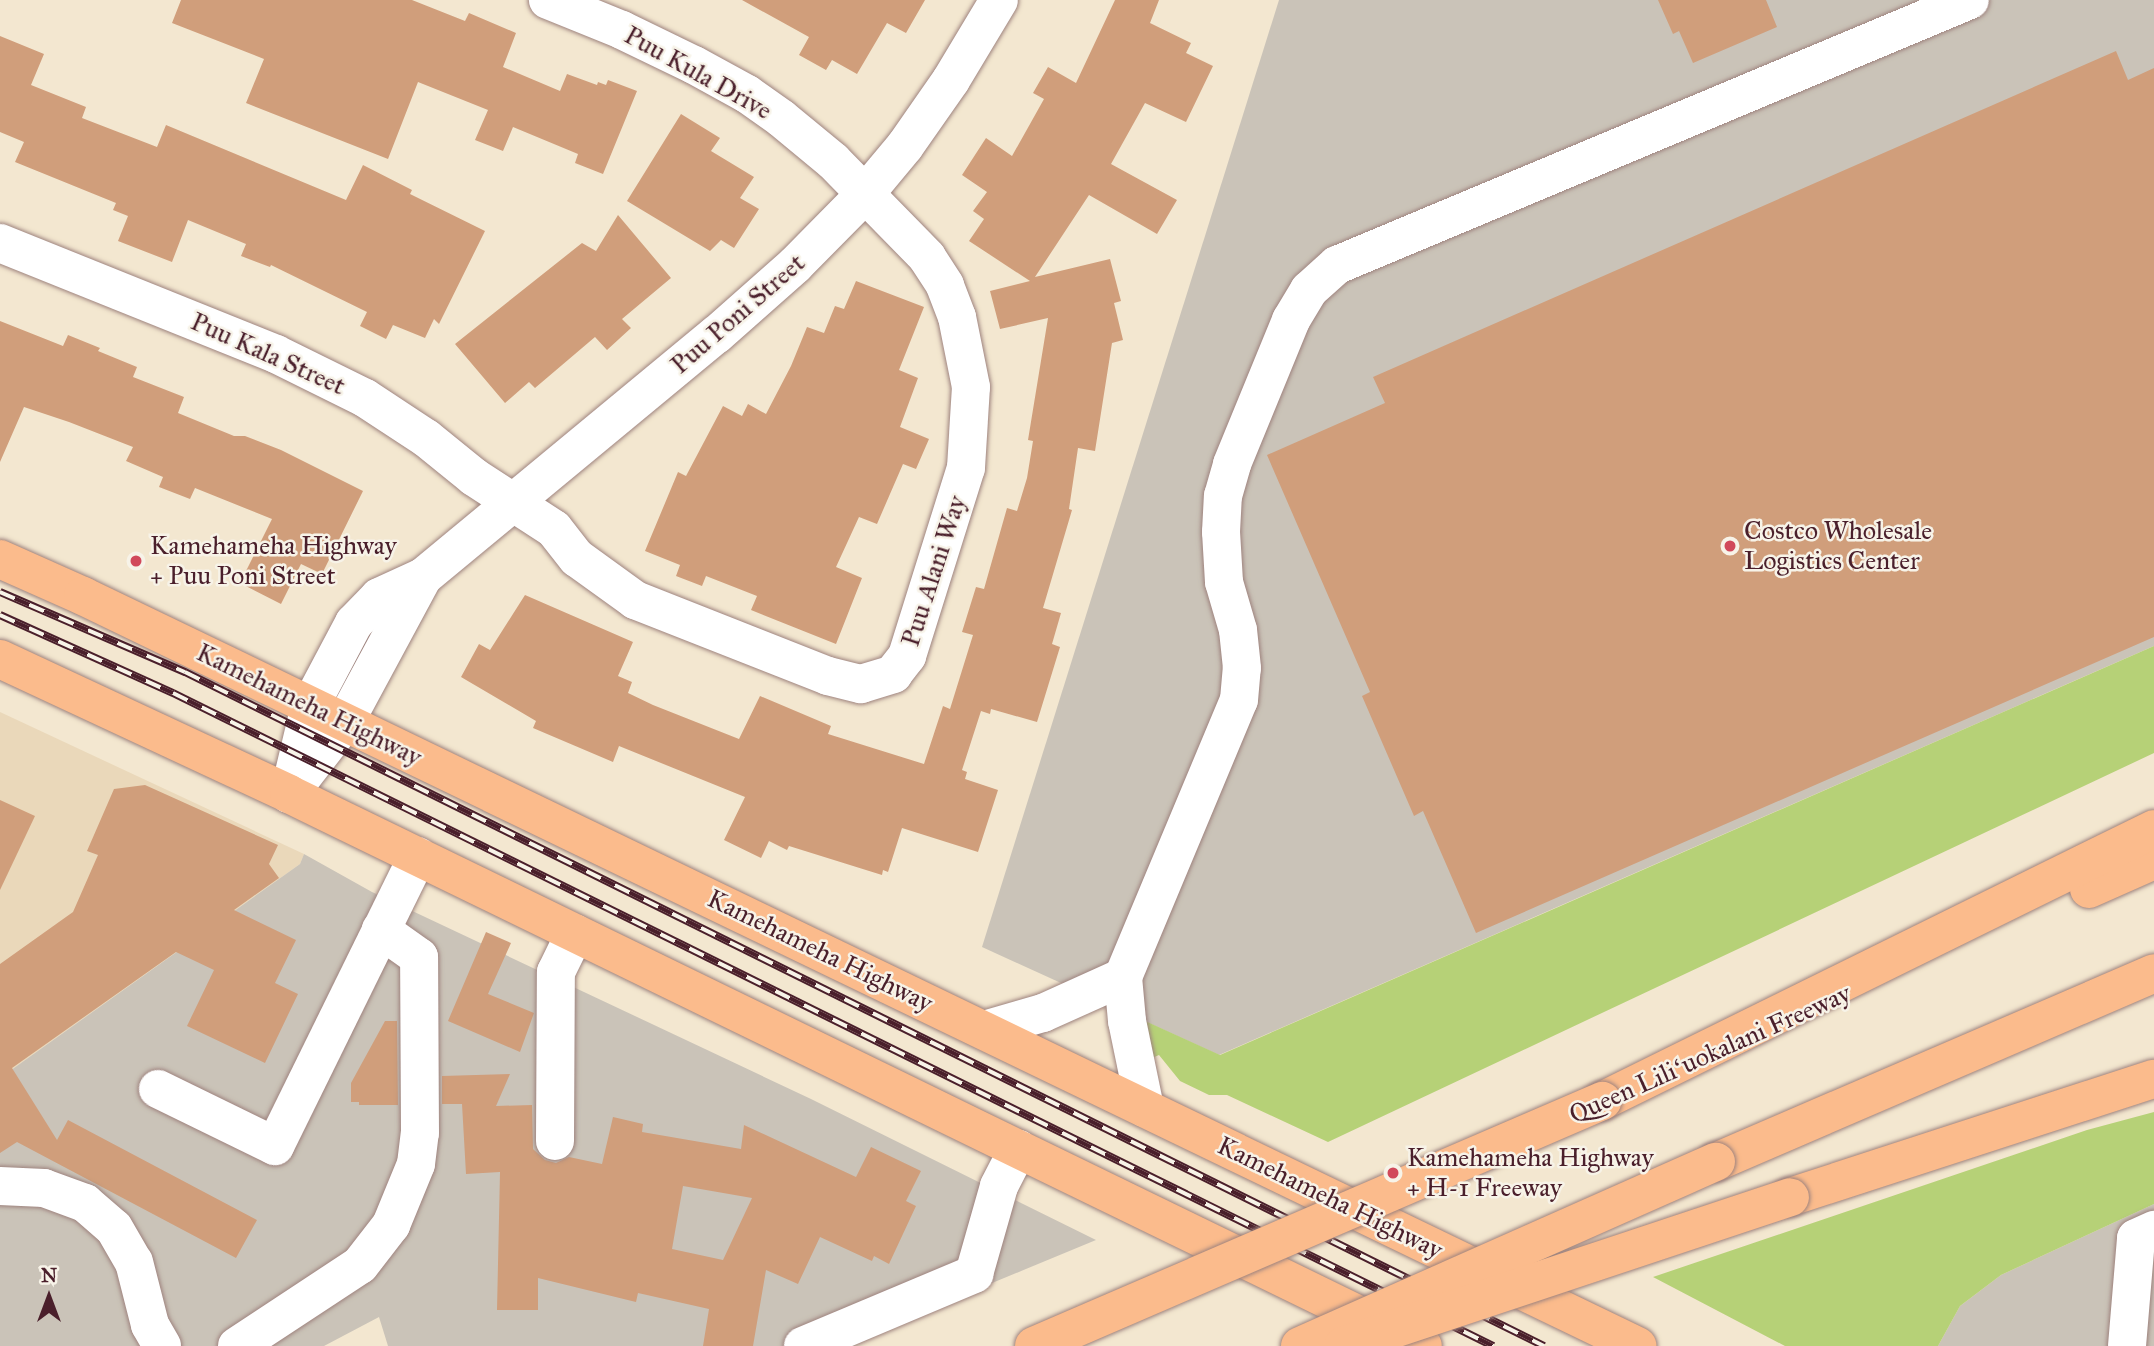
<!DOCTYPE html>
<html>
<head>
<meta charset="utf-8">
<style>
  body { margin:0 }
  #map { position:relative; width:2154px; height:1346px; overflow:hidden; background:#f3e7d0; font-family:"IM FELL Great Primer",serif }
  div>[style] { position:absolute }
  [style*='--x'] { left:calc(var(--x)*1px); top:calc(var(--y)*1px); width:calc(var(--w)*1px); rotate:calc(var(--a)*1deg) }
  .built>* { inset:0; background:#ead8ba }
  .industrial>* { inset:0; background:#cac3b8 }
  .green>* { inset:0; background:#b6d177 }
  .building>* { inset:0; background:#d09e7b }
  .roads { filter:drop-shadow(0 0 2px #9e837e) drop-shadow(0 0 2px #9e837e) }
  .minor>* { height:38px; margin:-19px; padding:0 19px; transform-origin:19px; border-radius:19px; background:#fff }
  .major>* { height:38px; margin:-19px; padding:0 19px; transform-origin:19px; border-radius:19px; background:#fbbb8c }
  .highway>* { height:38px; margin:-19px; padding:0 19px; transform-origin:19px; border-radius:19px; background:#fbbb8c }
  .rail>* { height:8px; margin-top:-4px; transform-origin:0; background:repeating-linear-gradient(90deg,#f7f3e8 0 16px,#4a1f2b 0 32px); box-sizing:border-box; border-block:2px solid #4a1f2b }
  .bridges { filter:drop-shadow(0 0 2px #9e837e) drop-shadow(0 0 2px #9e837e) }
  .highway-bridge>* { height:38px; margin:-19px; padding:0 19px; transform-origin:19px; border-radius:19px; background:#fbbb8c }
  .dots>* { width:19px; height:19px; translate:-50% -50%; box-sizing:border-box; border:4px solid #f7f3e8; border-radius:50% }
  span { translate:-50% -50%; white-space:nowrap; text-align:center; line-height:1.15; -webkit-text-stroke:5px #f7f3e8; paint-order:stroke }
  .street-label { font-size:26px; color:#4a1f2b }
  .poi-label { font-size:26px; color:#4a1f2b }
  .left { translate:0 -50%; text-align:left }
  .north { position:absolute; left:14px; top:1262px; width:70px; height:70px; -webkit-text-stroke:5px #f7f3e8; paint-order:stroke; rotate:0deg; font-size:19px; font-weight:700; line-height:28px; text-align:center; color:#4a1f2b }
  .north::after { content:''; display:block; margin:auto; width:24px; height:32px; background:#4a1f2b; clip-path:polygon(50% 0,100% 100%,50% 72%,0 100%) }
</style>
</head>
<body>
<div id="map">
  <div class="built">
    <div style="clip-path:polygon(0 712px,304px 854px,300px 864px,0 1078px)"></div>
  </div>
  <div class="industrial">
    <div style="clip-path:polygon(1279px 0,2154px 0,2154px 646px,1219px 1055px,982px 947px)"></div>
    <div style="clip-path:polygon(304px 854px,372px 892px,811px 1099px,1096px 1240px,840px 1346px,388px 1346px,379px 1317px,324px 1346px,0 1346px,0 1078px,300px 864px)"></div>
    <div style="clip-path:polygon(2154px 1204px,2154px 1346px,1938px 1346px,1960px 1306px,2001px 1275px)"></div>
  </div>
  <div class="green">
    <div style="clip-path:polygon(2154px 646px,2154px 753px,1328px 1142px,1227px 1095px,1209px 1095px,1180px 1081px,1159px 1055px,1152px 1058px,1143px 1020px,1220px 1055px)"></div>
    <div style="clip-path:polygon(2154px 1112px,2154px 1204px,2001px 1275px,1960px 1306px,1938px 1346px,1785px 1346px,1653px 1277px,2087px 1130px)"></div>
  </div>
  <div class="building">
    <div style="clip-path:polygon(181px 0,412px 0,465px 21px,469px 13px,516px 33px,503px 67px,560px 91px,567px 74px,597px 85px,598px 82px,606px 85px,608px 80px,637px 91px,603px 174px,575px 163px,578px 154px,513px 127px,503px 151px,475px 140px,488px 110px,418px 82px,388px 159px,246px 103px,264px 59px,172px 23px)"></div>
    <div style="clip-path:polygon(742px 0,925px 0,906px 33px,887px 23px,857px 74px,832px 60px,826px 70px,799px 55px,809px 37px)"></div>
    <div style="clip-path:polygon(1115px 0,1159px 0,1150px 23px,1191px 43px,1186px 53px,1213px 66px,1186px 122px,1145px 103px,1111px 164px,1177px 200px,1157px 234px,1089px 195px,1035px 277px,1110px 259px,1121px 301px,1114px 303px,1123px 340px,1112px 343px,1095px 451px,1078px 448px,1069px 509px,1072px 510px,1043px 608px,1061px 613px,1052px 644px,1060px 647px,1037px 722px,991px 709px,990px 714px,981px 711px,962px 770px,967px 772px,965px 779px,998px 790px,978px 852px,902px 828px,888px 872px,883px 870px,882px 875px,789px 846px,787px 850px,769px 841px,761px 858px,724px 840px,745px 797px,619px 746px,613px 762px,533px 728px,536px 721px,461px 677px,479px 644px,490px 650px,525px 595px,633px 642px,618px 676px,632px 682px,628px 693px,653px 705px,739px 739px,760px 696px,831px 726px,828px 734px,924px 764px,943px 706px,950px 709px,973px 635px,962px 632px,976px 587px,984px 589px,1007px 508px,1017px 511px,1027px 478px,1033px 441px,1028px 440px,1048px 318px,1000px 329px,990px 291px,1030px 281px,969px 241px,984px 219px,973px 211px,987px 192px,962px 175px,986px 138px,1012px 156px,1044px 99px,1033px 93px,1048px 67px,1076px 83px)"></div>
    <div style="clip-path:polygon(1658px 0,1766px 0,1777px 27px,1693px 63px,1679px 31px,1673px 34px)"></div>
    <div style="clip-path:polygon(0 36px,44px 54px,31px 85px,86px 107px,82px 118px,157px 147px,166px 125px,346px 200px,363px 165px,412px 190px,410px 194px,485px 231px,439px 324px,434px 319px,425px 338px,393px 325px,386px 339px,360px 326px,367px 312px,271px 265px,270px 267px,241px 256px,246px 244px,188px 220px,172px 262px,118px 241px,128px 216px,113px 210px,116px 203px,15px 162px,24px 142px,0 132px)"></div>
    <div style="clip-path:polygon(2116px 51px,2128px 80px,2154px 68px,2154px 637px,1476px 933px,1423px 811px,1414px 816px,1362px 696px,1370px 692px,1267px 455px,1385px 403px,1373px 377px)"></div>
    <div style="clip-path:polygon(681px 114px,720px 138px,711px 151px,754px 177px,740px 198px,759px 209px,734px 248px,721px 240px,710px 251px,627px 201px)"></div>
    <div style="clip-path:polygon(618px 215px,671px 278px,622px 319px,631px 328px,607px 350px,595px 337px,535px 388px,529px 382px,505px 403px,455px 344px,582px 243px,596px 251px)"></div>
    <div style="clip-path:polygon(856px 281px,924px 307px,899px 370px,918px 378px,900px 427px,929px 439px,916px 469px,903px 464px,877px 524px,859px 517px,836px 567px,862px 578px,836px 644px,751px 610px,757px 596px,706px 576px,702px 586px,676px 576px,680px 565px,645px 551px,678px 472px,686px 476px,723px 406px,742px 416px,748px 404px,766px 414px,791px 366px,807px 327px,824px 333px,835px 306px,844px 309px)"></div>
    <div style="clip-path:polygon(0 321px,63px 346px,68px 335px,100px 348px,98px 351px,137px 367px,133px 377px,184px 397px,178px 413px,234px 436px,245px 436px,281px 450px,363px 491px,322px 574px,301px 564px,281px 604px,240px 583px,272px 519px,195px 488px,190px 499px,159px 487px,163px 477px,126px 461px,133px 447px,69px 422px,24px 407px,0 462px)"></div>
    <div style="clip-path:polygon(145px 785px,278px 845px,269px 864px,279px 878px,234px 910px,296px 940px,275px 983px,298px 994px,265px 1063px,187px 1026px,214px 970px,176px 952px,12px 1068px,57px 1140px,68px 1120px,257px 1220px,236px 1258px,17px 1142px,0 1153px,0 964px,73px 912px,98px 855px,87px 851px,114px 789px)"></div>
    <div style="clip-path:polygon(0 800px,35px 816px,0 890px)"></div>
    <div style="clip-path:polygon(486px 932px,511px 943px,488px 994px,534px 1013px,520px 1052px,448px 1021px)"></div>
    <div style="clip-path:polygon(385px 1021px,397px 1021px,398px 1105px,359px 1105px,359px 1102px,351px 1102px,351px 1083px)"></div>
    <div style="clip-path:polygon(evenodd,510px 1074px,496px 1106px,532px 1105px,533px 1149px,545px 1160px,556px 1163px,569px 1157px,602px 1164px,613px 1117px,643px 1124px,642px 1132px,741px 1149px,744px 1125px,856px 1177px,871px 1147px,921px 1171px,906px 1201px,916px 1206px,889px 1264px,874px 1256px,872px 1261px,820px 1237px,798px 1284px,766px 1270px,753px 1346px,703px 1346px,709px 1309px,638px 1293px,636px 1302px,538px 1278px,538px 1310px,497px 1310px,500px 1172px,466px 1174px,462px 1104px,442px 1104px,442px 1076px,510px 1074px,683px 1186px,752px 1198px,723px 1260px,672px 1249px,683px 1186px)"></div>
  </div>
  <div class="roads">
    <div class="minor">
      <div style="--x:0;--y:243;--w:297;--a:21.9"></div>
      <div style="--x:276;--y:354;--w:99;--a:26.3"></div>
      <div style="--x:365;--y:398;--w:73;--a:33.3"></div>
      <div style="--x:426;--y:438;--w:62;--a:39.1"></div>
      <div style="--x:474;--y:477;--w:95;--a:33"></div>
      <div style="--x:554;--y:529;--w:37;--a:52"></div>
      <div style="--x:577;--y:558;--w:72;--a:35.9"></div>
      <div style="--x:635;--y:600;--w:207;--a:21.5"></div>
      <div style="--x:828;--y:676;--w:34;--a:14"></div>
      <div style="--x:861;--y:684;--w:34;--a:-17"></div>
      <div style="--x:893;--y:674;--w:23;--a:-52"></div>
      <div style="--x:907;--y:656;--w:197;--a:-72.6"></div>
      <div style="--x:966;--y:468;--w:81;--a:-86.5"></div>
      <div style="--x:971;--y:387;--w:71;--a:-101.3"></div>
      <div style="--x:957;--y:317;--w:34;--a:-111"></div>
      <div style="--x:945;--y:285;--w:33;--a:-123"></div>
      <div style="--x:927;--y:257;--w:134;--a:-134.4"></div>
      <div style="--x:833;--y:161;--w:67;--a:-140.4"></div>
      <div style="--x:781;--y:118;--w:42;--a:-144.8"></div>
      <div style="--x:747;--y:94;--w:60;--a:-151.3"></div>
      <div style="--x:694;--y:65;--w:80;--a:-154.1"></div>
      <div style="--x:622;--y:30;--w:80;--a:-157.9"></div>
      <div style="--x:297;--y:784;--w:78;--a:-52.3"></div>
      <div style="--x:345;--y:722;--w:165;--a:-61.7"></div>
      <div style="--x:289;--y:794;--w:90;--a:-76.6"></div>
      <div style="--x:310;--y:706;--w:94;--a:-62.1"></div>
      <div style="--x:354;--y:623;--w:36;--a:-46"></div>
      <div style="--x:379;--y:597;--w:48;--a:-24.4"></div>
      <div style="--x:423;--y:577;--w:380;--a:-39.6"></div>
      <div style="--x:716;--y:335;--w:106;--a:-41.5"></div>
      <div style="--x:795;--y:265;--w:100;--a:-45.4"></div>
      <div style="--x:865;--y:194;--w:62;--a:-50.2"></div>
      <div style="--x:905;--y:146;--w:80;--a:-55.1"></div>
      <div style="--x:951;--y:80;--w:93;--a:-59"></div>
      <div style="--x:1123;--y:977;--w:300;--a:-67.3"></div>
      <div style="--x:1239;--y:700;--w:32;--a:-85"></div>
      <div style="--x:1242;--y:668;--w:38;--a:-96"></div>
      <div style="--x:1238;--y:630;--w:50;--a:-106.3"></div>
      <div style="--x:1224;--y:582;--w:50;--a:-93.4"></div>
      <div style="--x:1221;--y:532;--w:36;--a:-87"></div>
      <div style="--x:1223;--y:496;--w:33;--a:-74"></div>
      <div style="--x:1232;--y:464;--w:156;--a:-67.7"></div>
      <div style="--x:1291;--y:320;--w:35;--a:-59"></div>
      <div style="--x:1309;--y:290;--w:38;--a:-42"></div>
      <div style="--x:1337;--y:265;--w:686;--a:-22.72"></div>
      <div style="--x:984;--y:1030;--w:61;--a:-16.1"></div>
      <div style="--x:1043;--y:1013;--w:88;--a:-24.2"></div>
      <div style="--x:1123;--y:977;--w:44;--a:84.8"></div>
      <div style="--x:1127;--y:1021;--w:89;--a:78.3"></div>
      <div style="--x:158;--y:1089;--w:130;--a:26"></div>
      <div style="--x:275;--y:1146;--w:323;--a:-63.8"></div>
      <div style="--x:555;--y:1141;--w:169;--a:-89.7"></div>
      <div style="--x:556;--y:972;--w:43;--a:-64"></div>
      <div style="--x:0;--y:1186;--w:44;--a:2.6"></div>
      <div style="--x:44;--y:1188;--w:44;--a:20.1"></div>
      <div style="--x:85;--y:1203;--w:38;--a:41"></div>
      <div style="--x:114;--y:1228;--w:39;--a:60"></div>
      <div style="--x:134;--y:1262;--w:65;--a:75.7"></div>
      <div style="--x:150;--y:1325;--w:24;--a:60"></div>
      <div style="--x:237;--y:1346;--w:147;--a:-33.4"></div>
      <div style="--x:360;--y:1265;--w:51;--a:-52.2"></div>
      <div style="--x:391;--y:1225;--w:66;--a:-67.7"></div>
      <div style="--x:416;--y:1164;--w:31;--a:-83"></div>
      <div style="--x:420;--y:1133;--w:176;--a:-90.3"></div>
      <div style="--x:419;--y:957;--w:47;--a:-144.6"></div>
      <div style="--x:803;--y:1346;--w:186;--a:-22.8"></div>
      <div style="--x:974;--y:1274;--w:91;--a:-74.1"></div>
      <div style="--x:999;--y:1186;--w:42;--a:-62.8"></div>
      <div style="--x:2127;--y:1346;--w:108;--a:-85.2"></div>
      <div style="--x:2136;--y:1238;--w:20;--a:-24"></div>
    </div>
    <div class="major">
      <div style="--x:0;--y:559;--w:91;--a:24"></div>
      <div style="--x:83;--y:596;--w:1726;--a:25.76"></div>
      <div style="--x:0;--y:659;--w:319;--a:25"></div>
      <div style="--x:289;--y:794;--w:1261;--a:25.96"></div>
    </div>
    <div class="highway">
      <div style="--x:2089;--y:889;--w:71;--a:-24"></div>
      <div style="--x:1602;--y:1101;--w:615;--a:-26.23"></div>
      <div style="--x:1716;--y:1162;--w:477;--a:-23.3"></div>
      <div style="--x:1790;--y:1197;--w:383;--a:-18"></div>
    </div>
  </div>
  <div class="rail">
    <div style="--x:0;--y:592;--w:202;--a:23.4"></div>
    <div style="--x:185;--y:672;--w:1517;--a:26.38"></div>
    <div style="--x:0;--y:615;--w:190;--a:24.3"></div>
    <div style="--x:173;--y:693;--w:1473;--a:26.32"></div>
  </div>
  <div class="bridges">
    <div class="highway-bridge">
      <div style="--x:1034;--y:1346;--w:619;--a:-23.33"></div>
      <div style="--x:1300;--y:1346;--w:455;--a:-23.9"></div>
      <div style="--x:1343;--y:1346;--w:471;--a:-18.4"></div>
    </div>
  </div>
  <div class="dots">
    <div style="left:1730px;top:546px;background:#d1495b"></div>
    <div style="left:136px;top:561px;background:#d1495b"></div>
    <div style="left:1393px;top:1173px;background:#d1495b"></div>
  </div>
  <div class="street-label">
    <span style="left:698px;top:73px;rotate:29deg">Puu Kula Drive</span>
    <span style="left:738px;top:314px;rotate:-41deg">Puu Poni Street</span>
    <span style="left:268px;top:354px;rotate:24deg">Puu Kala Street</span>
    <span style="left:934px;top:571px;rotate:-72deg">Puu Alani Way</span>
    <span style="left:309px;top:705px;rotate:26deg">Kamehameha Highway</span>
    <span style="left:820px;top:951px;rotate:26deg">Kamehameha Highway</span>
    <span style="left:1710px;top:1054px;rotate:-24deg">Queen Liliʻuokalani Freeway</span>
    <span style="left:1330px;top:1198px;rotate:26deg">Kamehameha Highway</span>
  </div>
  <div class="poi-label">
    <span class="left" style="left:1744px;top:546px">Costco Wholesale<br>Logistics Center</span>
    <span class="left" style="left:150px;top:561px">Kamehameha Highway<br>+ Puu Poni Street</span>
    <span class="left" style="left:1407px;top:1173px">Kamehameha Highway<br>+ H-1 Freeway</span>
  </div>
  <div class="north">N</div>
</div>
</body>
</html>
